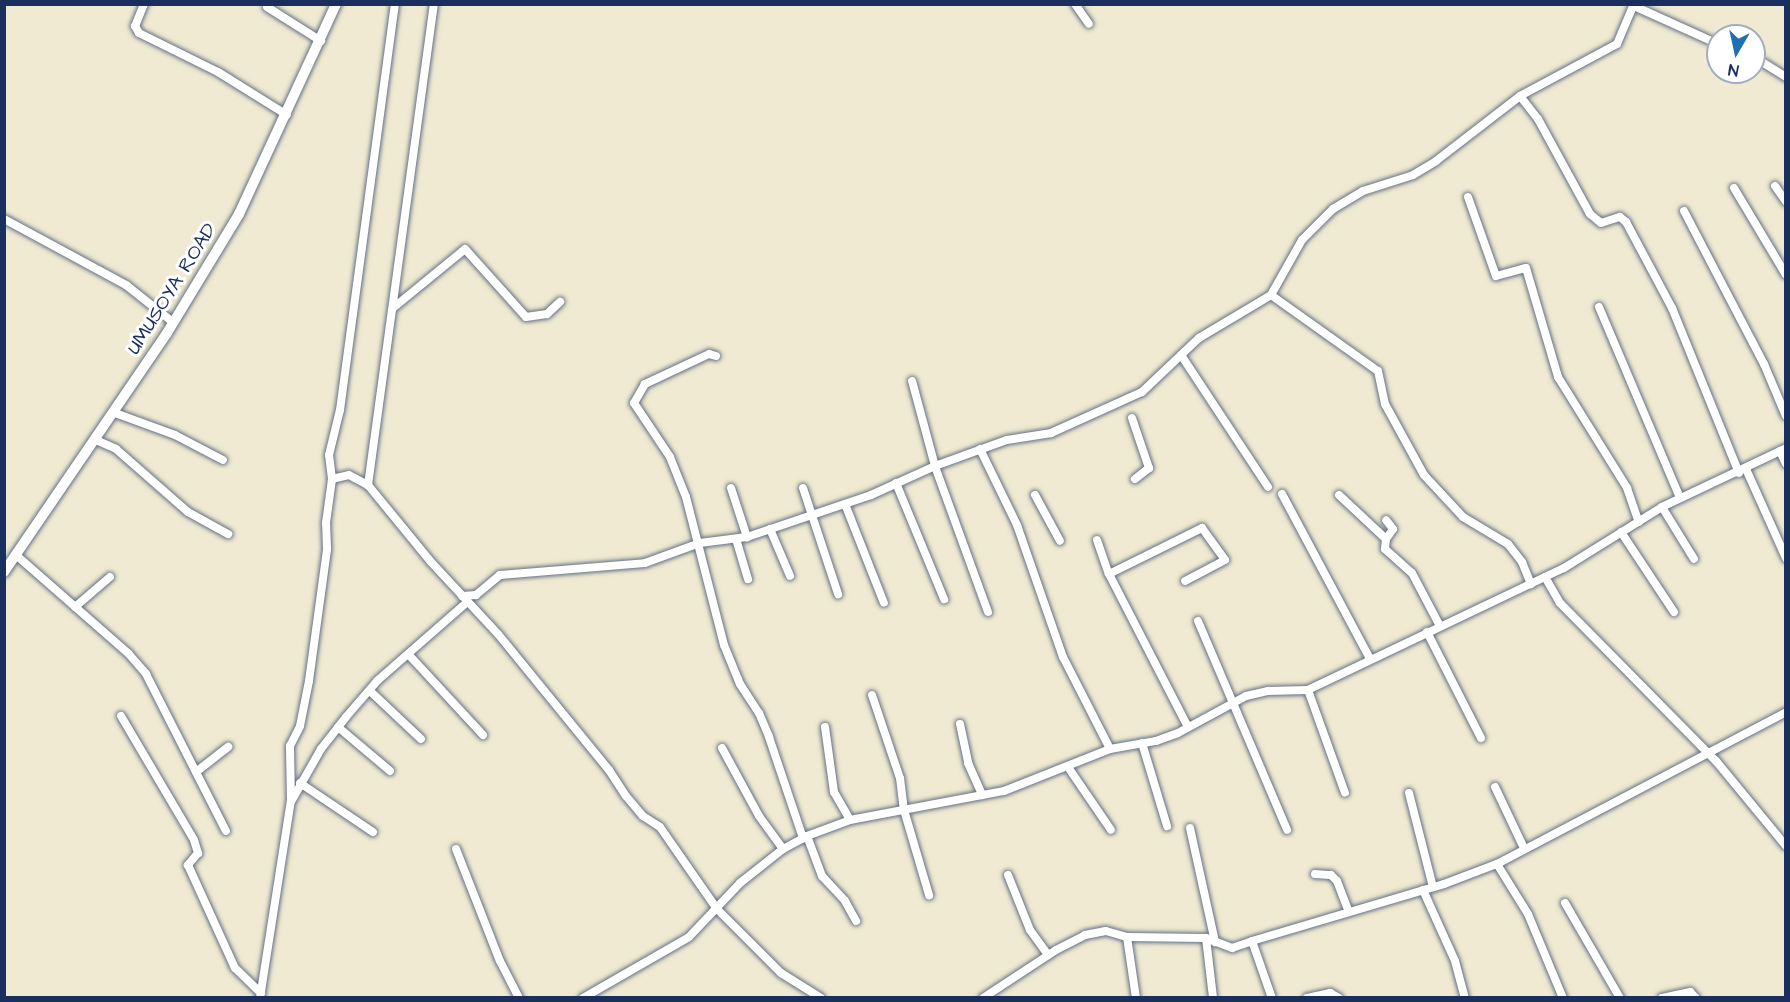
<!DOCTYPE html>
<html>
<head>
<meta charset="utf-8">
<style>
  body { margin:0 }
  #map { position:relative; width:1790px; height:1002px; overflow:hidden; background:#efead1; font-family:"Architects Daughter",sans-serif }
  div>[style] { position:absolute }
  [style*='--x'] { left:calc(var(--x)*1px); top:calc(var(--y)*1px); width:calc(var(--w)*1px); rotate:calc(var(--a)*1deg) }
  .roads { filter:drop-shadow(0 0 2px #657086) drop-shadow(0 0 2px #657086) }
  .street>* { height:8px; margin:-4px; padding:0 4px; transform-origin:4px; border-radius:4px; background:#fff }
  .secondary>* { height:10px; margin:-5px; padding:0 5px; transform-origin:5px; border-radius:5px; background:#fff }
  span { translate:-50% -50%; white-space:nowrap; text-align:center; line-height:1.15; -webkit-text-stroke:6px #fff; paint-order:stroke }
  .street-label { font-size:20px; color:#1b2f5e }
  .frame { position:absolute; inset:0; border:6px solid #1b2f5e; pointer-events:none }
  .north { position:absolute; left:1706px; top:24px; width:60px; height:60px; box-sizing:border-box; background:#fff; border:2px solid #a4acbf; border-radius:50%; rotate:189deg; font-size:16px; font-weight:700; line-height:24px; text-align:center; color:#1b2f5e }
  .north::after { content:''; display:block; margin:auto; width:21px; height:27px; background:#1f6fb2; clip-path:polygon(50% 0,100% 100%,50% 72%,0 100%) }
</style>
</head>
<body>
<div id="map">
  <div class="roads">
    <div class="street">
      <div style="--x:144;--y:4;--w:24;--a:112"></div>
      <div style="--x:135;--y:26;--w:8;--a:60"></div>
      <div style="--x:139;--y:33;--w:88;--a:26.3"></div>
      <div style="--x:218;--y:72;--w:81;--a:31.9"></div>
      <div style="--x:1075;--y:4;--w:24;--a:55"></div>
      <div style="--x:1634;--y:6;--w:92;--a:24.3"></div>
      <div style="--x:267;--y:7;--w:64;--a:32.2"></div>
      <div style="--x:1754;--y:57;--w:38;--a:32"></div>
      <div style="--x:1520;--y:96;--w:29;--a:52"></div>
      <div style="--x:1538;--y:119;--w:108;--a:61.3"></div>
      <div style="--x:1590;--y:214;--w:14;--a:39"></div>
      <div style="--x:1601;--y:223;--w:20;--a:-18"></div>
      <div style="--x:1620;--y:217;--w:8;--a:40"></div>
      <div style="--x:1626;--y:222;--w:98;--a:61.9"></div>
      <div style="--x:1672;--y:308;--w:178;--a:67.9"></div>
      <div style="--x:1775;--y:186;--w:19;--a:55"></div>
      <div style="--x:1734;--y:188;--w:101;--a:59.1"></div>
      <div style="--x:1468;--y:197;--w:84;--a:70.5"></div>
      <div style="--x:1496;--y:276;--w:31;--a:-15"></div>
      <div style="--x:1526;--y:268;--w:114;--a:73.6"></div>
      <div style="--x:1558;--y:377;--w:131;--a:58.1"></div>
      <div style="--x:1627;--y:488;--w:36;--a:71"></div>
      <div style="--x:1684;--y:211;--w:173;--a:62.4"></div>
      <div style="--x:1764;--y:364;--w:56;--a:67.1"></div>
      <div style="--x:4;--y:219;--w:139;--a:28.4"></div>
      <div style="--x:126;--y:285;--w:61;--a:38.4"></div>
      <div style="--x:1271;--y:295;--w:131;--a:35.4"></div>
      <div style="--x:1378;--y:371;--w:34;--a:78"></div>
      <div style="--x:1385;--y:404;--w:81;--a:61.2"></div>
      <div style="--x:1424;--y:475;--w:57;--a:47.1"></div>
      <div style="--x:1463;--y:517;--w:52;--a:31"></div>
      <div style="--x:1508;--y:544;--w:23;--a:52"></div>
      <div style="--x:1522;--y:562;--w:24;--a:68"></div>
      <div style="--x:1599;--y:307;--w:207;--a:67"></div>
      <div style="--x:393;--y:308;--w:93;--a:-39.3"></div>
      <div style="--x:465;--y:249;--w:91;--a:48.1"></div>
      <div style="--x:526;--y:317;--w:21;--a:-8"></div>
      <div style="--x:547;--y:314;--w:18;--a:-43"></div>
      <div style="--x:1181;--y:355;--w:158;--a:56.6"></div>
      <div style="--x:716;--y:356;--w:7;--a:-164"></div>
      <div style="--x:709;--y:354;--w:71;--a:154.9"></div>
      <div style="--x:645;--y:384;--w:22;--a:120"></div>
      <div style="--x:634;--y:403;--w:65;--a:56.3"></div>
      <div style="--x:670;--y:457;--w:43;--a:68.2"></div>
      <div style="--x:686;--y:497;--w:153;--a:75.6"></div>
      <div style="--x:724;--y:645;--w:42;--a:67.7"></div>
      <div style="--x:740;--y:684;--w:35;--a:57"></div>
      <div style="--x:759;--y:713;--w:26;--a:67"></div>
      <div style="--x:769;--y:737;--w:107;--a:71.4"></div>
      <div style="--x:115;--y:413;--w:64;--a:20.1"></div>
      <div style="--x:175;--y:435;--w:54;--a:27.5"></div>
      <div style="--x:1132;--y:418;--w:53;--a:71.2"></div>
      <div style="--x:1149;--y:468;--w:18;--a:142"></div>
      <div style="--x:96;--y:440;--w:22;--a:24"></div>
      <div style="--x:116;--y:449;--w:96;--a:41.2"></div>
      <div style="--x:188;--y:512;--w:46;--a:28.8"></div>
      <div style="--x:980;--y:449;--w:85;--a:64"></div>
      <div style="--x:1017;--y:525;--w:140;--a:70.8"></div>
      <div style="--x:1063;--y:657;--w:103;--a:62.9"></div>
      <div style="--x:1780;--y:451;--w:14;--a:65"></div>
      <div style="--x:1746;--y:469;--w:98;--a:65.8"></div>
      <div style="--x:332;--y:479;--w:17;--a:-13"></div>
      <div style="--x:349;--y:475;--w:21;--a:28"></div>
      <div style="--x:368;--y:485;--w:99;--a:50.7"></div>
      <div style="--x:431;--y:562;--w:98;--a:47.1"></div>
      <div style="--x:498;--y:634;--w:176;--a:50.8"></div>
      <div style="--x:609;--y:770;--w:31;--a:57"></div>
      <div style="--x:626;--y:796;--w:26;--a:50"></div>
      <div style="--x:643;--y:816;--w:20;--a:33"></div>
      <div style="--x:660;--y:827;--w:100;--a:55.2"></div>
      <div style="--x:717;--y:909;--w:91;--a:45"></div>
      <div style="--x:781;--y:973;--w:47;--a:32"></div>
      <div style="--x:896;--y:483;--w:126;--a:67.5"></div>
      <div style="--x:368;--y:485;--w:486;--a:-82.2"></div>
      <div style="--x:731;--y:488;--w:52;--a:71.9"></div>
      <div style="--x:803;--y:488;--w:112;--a:71.7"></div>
      <div style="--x:1282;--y:494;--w:187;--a:61.9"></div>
      <div style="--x:1035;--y:495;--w:52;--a:61.5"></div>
      <div style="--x:1339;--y:495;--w:64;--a:43.1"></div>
      <div style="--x:1386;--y:539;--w:10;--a:96"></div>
      <div style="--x:1385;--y:549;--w:36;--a:42"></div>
      <div style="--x:1412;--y:573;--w:60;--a:62.2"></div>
      <div style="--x:845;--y:504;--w:106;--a:68.5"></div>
      <div style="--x:1662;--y:507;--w:61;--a:58.4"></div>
      <div style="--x:770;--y:529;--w:51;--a:66.9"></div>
      <div style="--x:1621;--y:532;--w:96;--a:56.5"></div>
      <div style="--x:736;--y:539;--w:42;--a:73.3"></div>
      <div style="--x:1386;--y:539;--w:12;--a:-55"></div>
      <div style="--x:1393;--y:529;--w:11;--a:-128"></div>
      <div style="--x:1097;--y:540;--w:36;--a:71"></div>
      <div style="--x:1109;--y:574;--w:172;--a:62.7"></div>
      <div style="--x:16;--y:555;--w:149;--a:41.2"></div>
      <div style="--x:128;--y:653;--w:28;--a:49"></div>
      <div style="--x:146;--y:674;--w:176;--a:63"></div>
      <div style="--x:1109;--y:574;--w:104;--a:-26.3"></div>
      <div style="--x:1202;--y:528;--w:39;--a:54"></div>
      <div style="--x:1225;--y:560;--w:45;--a:152.3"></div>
      <div style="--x:1545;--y:577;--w:30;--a:60"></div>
      <div style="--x:1560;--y:603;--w:222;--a:45.4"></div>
      <div style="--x:1716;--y:761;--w:110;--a:50.5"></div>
      <div style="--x:462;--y:596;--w:14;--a:-4"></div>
      <div style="--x:476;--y:595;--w:31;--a:-40"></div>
      <div style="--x:500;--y:575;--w:145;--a:-4.7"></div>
      <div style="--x:645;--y:563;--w:59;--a:-20"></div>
      <div style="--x:700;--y:543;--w:47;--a:-7.3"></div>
      <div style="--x:747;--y:537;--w:131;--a:-18.7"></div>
      <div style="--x:871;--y:495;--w:70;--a:-24.4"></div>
      <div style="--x:935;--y:466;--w:88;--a:-105.1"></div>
      <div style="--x:75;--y:607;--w:46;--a:-40.6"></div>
      <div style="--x:988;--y:612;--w:155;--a:-110"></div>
      <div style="--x:935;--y:466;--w:77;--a:-19.9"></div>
      <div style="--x:1007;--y:440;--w:45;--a:-9"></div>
      <div style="--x:1051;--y:433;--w:100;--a:-24.3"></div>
      <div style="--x:1142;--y:392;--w:79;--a:-43.5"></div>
      <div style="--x:1199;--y:338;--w:84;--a:-30.8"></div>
      <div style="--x:1271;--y:295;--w:63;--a:-60.6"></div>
      <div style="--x:1302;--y:240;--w:44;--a:-45"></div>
      <div style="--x:1333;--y:209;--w:35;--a:-31"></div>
      <div style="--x:1363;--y:191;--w:52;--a:-17.7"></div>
      <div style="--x:1413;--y:175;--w:27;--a:-31"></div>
      <div style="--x:1436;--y:161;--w:106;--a:-37.7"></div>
      <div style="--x:1520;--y:96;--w:110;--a:-28.2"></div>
      <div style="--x:1617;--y:44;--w:43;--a:-67"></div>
      <div style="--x:1198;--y:621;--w:227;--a:66.9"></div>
      <div style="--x:1427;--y:632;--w:119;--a:63"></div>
      <div style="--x:409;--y:655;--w:109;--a:47.2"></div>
      <div style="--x:1308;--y:690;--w:109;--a:70.2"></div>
      <div style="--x:370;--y:691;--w:70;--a:43.3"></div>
      <div style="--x:872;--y:695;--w:88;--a:71.4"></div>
      <div style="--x:900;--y:778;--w:32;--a:83"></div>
      <div style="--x:904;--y:810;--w:89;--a:73.6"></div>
      <div style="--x:121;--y:716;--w:144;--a:59.5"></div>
      <div style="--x:194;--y:840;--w:14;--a:73"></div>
      <div style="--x:198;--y:853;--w:16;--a:130"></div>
      <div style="--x:188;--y:865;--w:113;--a:65.5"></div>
      <div style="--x:235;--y:968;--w:36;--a:44"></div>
      <div style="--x:960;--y:724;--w:40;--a:78"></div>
      <div style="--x:968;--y:763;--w:35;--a:66"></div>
      <div style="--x:338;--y:727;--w:68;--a:40.2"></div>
      <div style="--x:825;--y:727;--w:66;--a:82.1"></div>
      <div style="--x:834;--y:792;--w:32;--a:60"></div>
      <div style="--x:1142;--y:743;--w:87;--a:73.2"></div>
      <div style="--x:722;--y:748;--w:77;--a:61.4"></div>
      <div style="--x:759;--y:816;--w:41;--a:54"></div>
      <div style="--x:1068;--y:767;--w:76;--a:55.7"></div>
      <div style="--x:196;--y:772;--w:41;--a:-38"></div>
      <div style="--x:300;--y:783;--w:88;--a:33.9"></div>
      <div style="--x:1495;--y:787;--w:68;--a:64.6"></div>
      <div style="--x:1409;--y:793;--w:97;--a:75.7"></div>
      <div style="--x:292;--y:800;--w:59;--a:-60.4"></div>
      <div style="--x:321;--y:749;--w:41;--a:-52"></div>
      <div style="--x:346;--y:717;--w:49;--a:-49.1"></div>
      <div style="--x:378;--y:680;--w:118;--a:-41.2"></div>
      <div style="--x:1190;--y:828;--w:117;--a:77.6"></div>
      <div style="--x:807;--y:836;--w:43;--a:69.4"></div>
      <div style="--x:822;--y:876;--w:34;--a:47"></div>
      <div style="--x:845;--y:901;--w:23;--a:61"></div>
      <div style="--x:456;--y:849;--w:120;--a:68.6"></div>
      <div style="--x:500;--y:961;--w:42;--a:62.8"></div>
      <div style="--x:1497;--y:864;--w:327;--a:-27.7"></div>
      <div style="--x:1315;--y:874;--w:16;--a:4"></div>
      <div style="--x:1331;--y:875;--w:8;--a:45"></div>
      <div style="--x:1337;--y:881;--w:31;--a:69"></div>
      <div style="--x:1008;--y:875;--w:59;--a:68.2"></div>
      <div style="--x:1030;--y:930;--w:31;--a:54"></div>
      <div style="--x:1423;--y:890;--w:78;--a:65.7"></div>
      <div style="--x:1455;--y:961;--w:38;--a:75"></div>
      <div style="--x:1565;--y:903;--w:110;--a:59.9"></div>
      <div style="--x:1127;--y:937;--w:62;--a:81.6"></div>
      <div style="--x:1206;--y:938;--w:60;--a:83.3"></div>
      <div style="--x:1252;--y:941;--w:200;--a:-16.5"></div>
      <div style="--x:1444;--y:884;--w:57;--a:-20.7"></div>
      <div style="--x:1497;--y:864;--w:59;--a:58.2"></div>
      <div style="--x:1528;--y:914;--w:91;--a:67.4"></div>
      <div style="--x:260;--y:998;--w:200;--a:-81.1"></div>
      <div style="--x:291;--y:800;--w:54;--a:-91.1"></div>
      <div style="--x:290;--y:746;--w:22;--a:-63"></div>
      <div style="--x:300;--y:726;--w:46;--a:-78.7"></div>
      <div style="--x:309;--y:681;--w:133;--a:-82.2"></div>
      <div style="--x:327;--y:549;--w:26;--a:-92"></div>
      <div style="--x:326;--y:523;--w:44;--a:-82.2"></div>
      <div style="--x:332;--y:479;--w:24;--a:-97"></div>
      <div style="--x:329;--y:455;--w:46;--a:-76.3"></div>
      <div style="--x:340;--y:410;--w:410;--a:-82.3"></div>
      <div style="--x:583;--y:998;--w:122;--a:-29.9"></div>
      <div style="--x:689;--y:937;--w:74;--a:-46.6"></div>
      <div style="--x:740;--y:883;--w:55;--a:-38.3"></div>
      <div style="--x:783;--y:849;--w:27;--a:-28"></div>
      <div style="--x:807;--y:836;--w:46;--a:-20.4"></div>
      <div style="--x:850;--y:820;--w:157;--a:-10.7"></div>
      <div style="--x:1004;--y:791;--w:114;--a:-21.6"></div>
      <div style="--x:1110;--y:749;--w:47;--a:-9.9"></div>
      <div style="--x:1156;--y:741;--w:23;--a:-20"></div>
      <div style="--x:1178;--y:733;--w:77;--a:-28.6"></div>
      <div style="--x:1246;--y:696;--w:23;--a:-13"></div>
      <div style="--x:1268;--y:691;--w:40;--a:-1.4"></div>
      <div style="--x:1308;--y:690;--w:284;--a:-25.5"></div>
      <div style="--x:1564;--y:568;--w:115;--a:-31.9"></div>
      <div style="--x:1662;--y:507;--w:137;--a:-25.4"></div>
      <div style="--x:983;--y:998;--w:87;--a:-33.3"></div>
      <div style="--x:1056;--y:950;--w:33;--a:-27"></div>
      <div style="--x:1085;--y:935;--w:21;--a:-11"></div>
      <div style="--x:1106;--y:931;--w:22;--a:16"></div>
      <div style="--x:1127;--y:937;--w:79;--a:0.7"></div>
      <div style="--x:1206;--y:938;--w:28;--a:21"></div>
      <div style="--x:1232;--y:948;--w:21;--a:-19"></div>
      <div style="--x:1252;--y:941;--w:60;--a:70.7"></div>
      <div style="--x:1307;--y:998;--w:24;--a:-12"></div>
      <div style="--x:1330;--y:993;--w:10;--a:29"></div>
      <div style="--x:1662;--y:998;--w:29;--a:-12"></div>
      <div style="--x:1690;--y:992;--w:8;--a:45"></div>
    </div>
    <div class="secondary">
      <div style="--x:4;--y:572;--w:289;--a:-55.7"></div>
      <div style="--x:167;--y:333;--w:139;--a:-58.8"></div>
      <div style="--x:239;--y:214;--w:231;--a:-65.2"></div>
    </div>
  </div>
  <div class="street-label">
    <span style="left:172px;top:289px;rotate:-58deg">UMUSOYA ROAD</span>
  </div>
  <div class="frame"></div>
  <div class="north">N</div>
</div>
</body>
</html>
